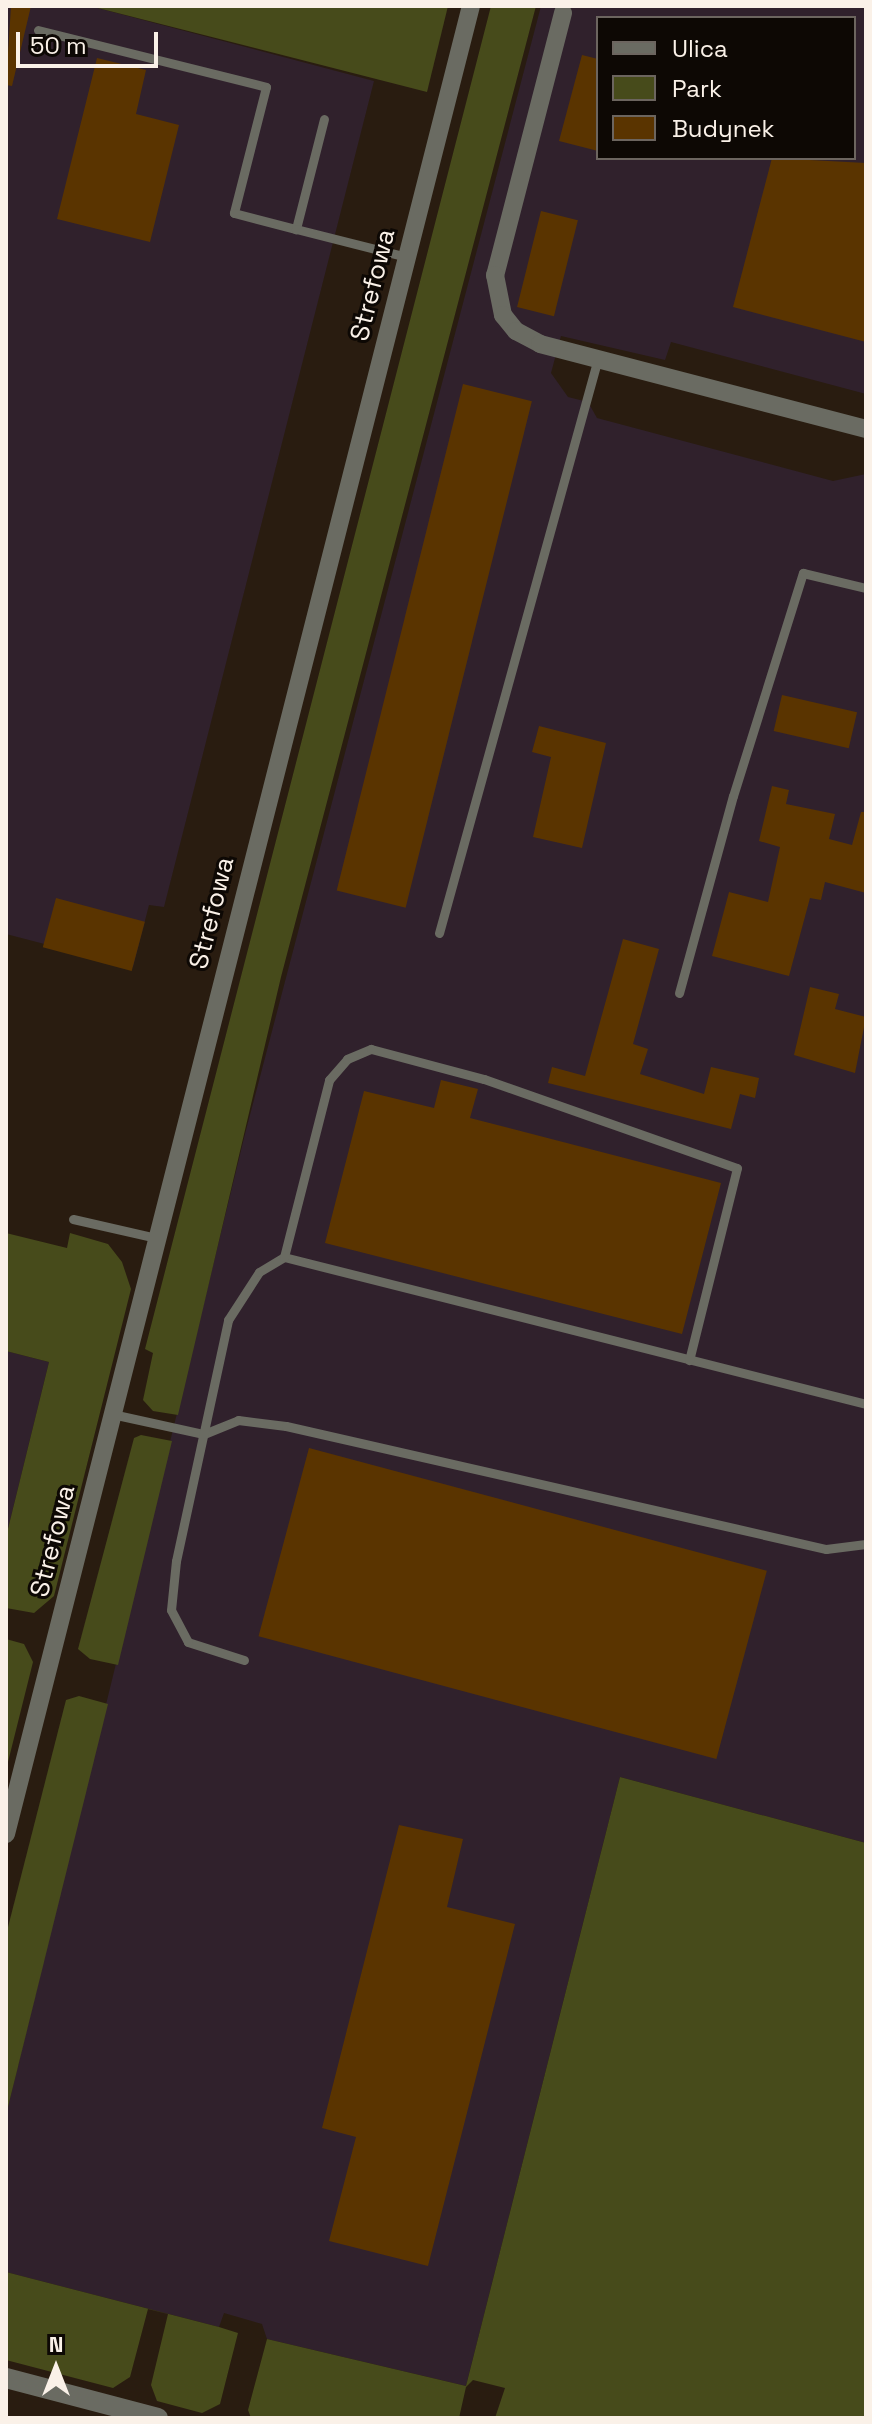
<!DOCTYPE html>
<html>
<head>
<meta charset="utf-8">
<style>
  body { margin:0 }
  #map { position:relative; width:872px; height:2424px; overflow:hidden; background:#291c10; font-family:"Space Grotesk",sans-serif }
  div>[style] { position:absolute }
  [style*='--x'] { left:calc(var(--x)*1px); top:calc(var(--y)*1px); width:calc(var(--w)*1px); rotate:calc(var(--a)*1deg) }
  .industrial>* { inset:0; background:#30212c }
  .green>* { inset:0; background:#474b1b }
  .building>* { inset:0; background:#5a3400; transform-origin:0 0 }
  .service>* { height:9px; margin:-4.5px; padding:0 4.5px; transform-origin:4.5px; border-radius:4.5px; background:#6a6b62 }
  .minor>* { height:18px; margin:-9px; padding:0 9px; transform-origin:9px; border-radius:9px; background:#6a6b62 }
  .tertiary>* { height:20px; margin:-10px; padding:0 10px; transform-origin:10px; border-radius:10px; background:#6a6b62 }
  span { translate:-50% -50%; white-space:nowrap; text-align:center; line-height:1.15; -webkit-text-stroke:6px #0d0804; paint-order:stroke }
  .street-label { font-size:26px; color:#faf1e8 }
  .frame { position:absolute; inset:0; border:8px solid #faf1e8; pointer-events:none }
  .legend { position:absolute; left:596px; top:16px; width:260px; height:144px; box-sizing:border-box; background:#0d0804; border:2px solid #6c655f; margin:0; padding:10px 14px; list-style:none; font-size:24px; color:#faf1e8 }
  .legend li { display:flex; align-items:center; gap:16px; height:40px }
  .legend b { width:40px; border:2px solid #6c655f }
  .north { position:absolute; left:16px; top:2328px; width:80px; height:80px; -webkit-text-stroke:6px #0d0804; paint-order:stroke; rotate:0deg; font-size:22px; font-weight:700; line-height:32px; text-align:center; color:#faf1e8 }
  .north::after { content:''; display:block; margin:auto; width:28px; height:36px; background:#faf1e8; clip-path:polygon(50% 0,100% 100%,50% 72%,0 100%) }
  .scale { position:absolute; left:16px; top:32px; width:142px; height:36px; box-sizing:border-box; border:4px solid #faf1e8; border-top:0; padding-left:10px; font-size:24px; line-height:28px; white-space:nowrap; color:#faf1e8; -webkit-text-stroke:6px #0d0804; paint-order:stroke }
</style>
</head>
<body>
<div id="map">
  <div class="industrial">
    <div style="clip-path:polygon(6px 6px,90px 6px,374px 81px,164px 907px,149px 905px,133px 967px,6px 934px)"></div>
    <div style="clip-path:polygon(evenodd,541px 6px,866px 6px,866px 394px,671px 342px,665px 360px,561px 336px,551px 373px,568px 397px,588px 402px,597px 418px,833px 481px,866px 474px,866px 1843px,620px 1777px,466px 2386px,267px 2339px,262px 2324px,224px 2313px,219px 2327px,6px 2272px,6px 2115px,245px 1134px,541px 6px,598px 18px,854px 18px,854px 158px,598px 158px,598px 18px)"></div>
    <div style="clip-path:polygon(6px 1351px,49px 1362px,6px 1537px)"></div>
  </div>
  <div class="green">
    <div style="clip-path:polygon(90px 6px,448px 6px,427px 92px)"></div>
    <div style="clip-path:polygon(491px 6px,536px 6px,281px 977px,178px 1415px,153px 1411px,143px 1400px,153px 1353px,145px 1349px)"></div>
    <div style="clip-path:polygon(6px 1233px,67px 1248px,70px 1233px,108px 1244px,122px 1262px,131px 1289px,54px 1596px,34px 1613px,6px 1608px,6px 1537px,49px 1362px,6px 1351px)"></div>
    <div style="clip-path:polygon(141px 1435px,172px 1441px,118px 1665px,90px 1659px,78px 1649px,134px 1438px)"></div>
    <div style="clip-path:polygon(6px 1639px,24px 1644px,33px 1662px,6px 1770px)"></div>
    <div style="clip-path:polygon(79px 1696px,108px 1704px,6px 2115px,6px 1935px,66px 1700px)"></div>
    <div style="clip-path:polygon(620px 1777px,866px 1843px,866px 2418px,495px 2418px,505px 2388px,473px 2380px,466px 2387px,459px 2418px,251px 2418px,248px 2410px,267px 2339px,466px 2386px)"></div>
    <div style="clip-path:polygon(6px 2272px,219px 2327px,238px 2333px,220px 2404px,202px 2413px,157px 2401px,151px 2385px,168px 2314px,148px 2309px,130px 2377px,113px 2388px,6px 2360px)"></div>
  </div>
  <div class="building">
    <div style="clip-path:polygon(11px 6px,31px 6px,12px 86px,6px 85px)"></div>
    <div style="clip-path:polygon(582px 55px,598px 59px,598px 151px,559px 141px)"></div>
    <div style="clip-path:polygon(97px 58px,146px 70px,136px 114px,179px 125px,150px 242px,57px 219px)"></div>
    <div style="clip-path:polygon(772px 158px,866px 163px,866px 342px,733px 307px)"></div>
    <div style="left:541px;top:211px;width:38px;height:99px;rotate:14deg"></div>
    <div style="left:463px;top:384px;width:71px;height:522px;rotate:14deg"></div>
    <div style="left:782px;top:695px;width:77px;height:37px;rotate:13deg"></div>
    <div style="clip-path:polygon(539px 726px,606px 743px,582px 848px,533px 837px,551px 757px,532px 752px)"></div>
    <div style="clip-path:polygon(772px 786px,789px 790px,786px 804px,835px 814px,829px 839px,852px 845px,861px 812px,866px 812px,866px 893px,825px 882px,821px 900px,810px 898px,789px 976px,712px 956px,729px 892px,768px 902px,780px 847px,759px 841px)"></div>
    <div style="left:56px;top:898px;width:92px;height:51px;rotate:15deg"></div>
    <div style="clip-path:polygon(623px 939px,659px 949px,633px 1044px,648px 1049px,640px 1074px,704px 1094px,711px 1067px,759px 1078px,755px 1098px,740px 1094px,731px 1129px,548px 1083px,552px 1067px,585px 1076px)"></div>
    <div style="clip-path:polygon(810px 987px,839px 994px,835px 1009px,866px 1017px,855px 1073px,794px 1055px)"></div>
    <div style="clip-path:polygon(441px 1080px,478px 1089px,470px 1118px,721px 1183px,682px 1334px,325px 1243px,364px 1091px,434px 1108px)"></div>
    <div style="left:309px;top:1448px;width:474px;height:195px;rotate:15deg"></div>
    <div style="clip-path:polygon(399px 1825px,463px 1839px,447px 1907px,515px 1924px,428px 2266px,329px 2241px,356px 2137px,322px 2128px)"></div>
  </div>
  <div class="service">
    <div style="--x:38;--y:30;--w:235;--a:14"></div>
    <div style="--x:266;--y:87;--w:130;--a:104.3"></div>
    <div style="--x:234;--y:213;--w:64;--a:14.5"></div>
    <div style="--x:324;--y:119;--w:114;--a:104.3"></div>
    <div style="--x:296;--y:229;--w:114;--a:14.2"></div>
    <div style="--x:439;--y:933;--w:597;--a:-74.54"></div>
    <div style="--x:679;--y:993;--w:204;--a:-74.7"></div>
    <div style="--x:733;--y:796;--w:234;--a:-72.6"></div>
    <div style="--x:803;--y:573;--w:65;--a:13.4"></div>
    <div style="--x:73;--y:1219;--w:85;--a:12.9"></div>
    <div style="--x:284;--y:1257;--w:600;--a:14.18"></div>
    <div style="--x:112;--y:1414;--w:94;--a:12.3"></div>
    <div style="--x:204;--y:1434;--w:37;--a:-22"></div>
    <div style="--x:238;--y:1420;--w:48;--a:7.1"></div>
    <div style="--x:286;--y:1426;--w:554;--a:12.83"></div>
    <div style="--x:826;--y:1549;--w:40;--a:-7.1"></div>
    <div style="--x:244;--y:1660;--w:59;--a:-162.2"></div>
    <div style="--x:188;--y:1642;--w:36;--a:-118"></div>
    <div style="--x:171;--y:1610;--w:49;--a:-84.2"></div>
    <div style="--x:176;--y:1561;--w:247;--a:-77.8"></div>
    <div style="--x:228;--y:1320;--w:57;--a:-57.1"></div>
    <div style="--x:259;--y:1272;--w:29;--a:-31"></div>
    <div style="--x:284;--y:1257;--w:183;--a:-75.7"></div>
    <div style="--x:329;--y:1080;--w:28;--a:-49"></div>
    <div style="--x:347;--y:1059;--w:26;--a:-23"></div>
    <div style="--x:371;--y:1049;--w:117;--a:14.9"></div>
    <div style="--x:484;--y:1079;--w:268;--a:19.4"></div>
    <div style="--x:737;--y:1168;--w:198;--a:104"></div>
  </div>
  <div class="minor">
    <div style="--x:563;--y:13;--w:271;--a:104.5"></div>
    <div style="--x:495;--y:275;--w:41;--a:78.7"></div>
    <div style="--x:503;--y:315;--w:21;--a:51"></div>
    <div style="--x:516;--y:331;--w:27;--a:28"></div>
    <div style="--x:540;--y:344;--w:337;--a:14.6"></div>
    <div style="--x:6;--y:1834;--w:1886;--a:-75.73"></div>
  </div>
  <div class="tertiary">
    <div style="--x:6;--y:2378;--w:157;--a:14.7"></div>
  </div>
  <div class="street-label">
    <span style="left:373px;top:285px;rotate:-76deg">Strefowa</span>
    <span style="left:212px;top:913px;rotate:-76deg">Strefowa</span>
    <span style="left:53px;top:1541px;rotate:-76deg">Strefowa</span>
  </div>
  <div class="frame"></div>
  <ul class="legend">
  <li><b style="height:10px;background:#6a6b62"></b>Ulica</li>
  <li><b style="height:22px;background:#474b1b"></b>Park</li>
  <li><b style="height:22px;background:#5a3400"></b>Budynek</li>
  </ul>
  <div class="north">N</div>
  <div class="scale">50 m</div>
</div>
</body>
</html>
